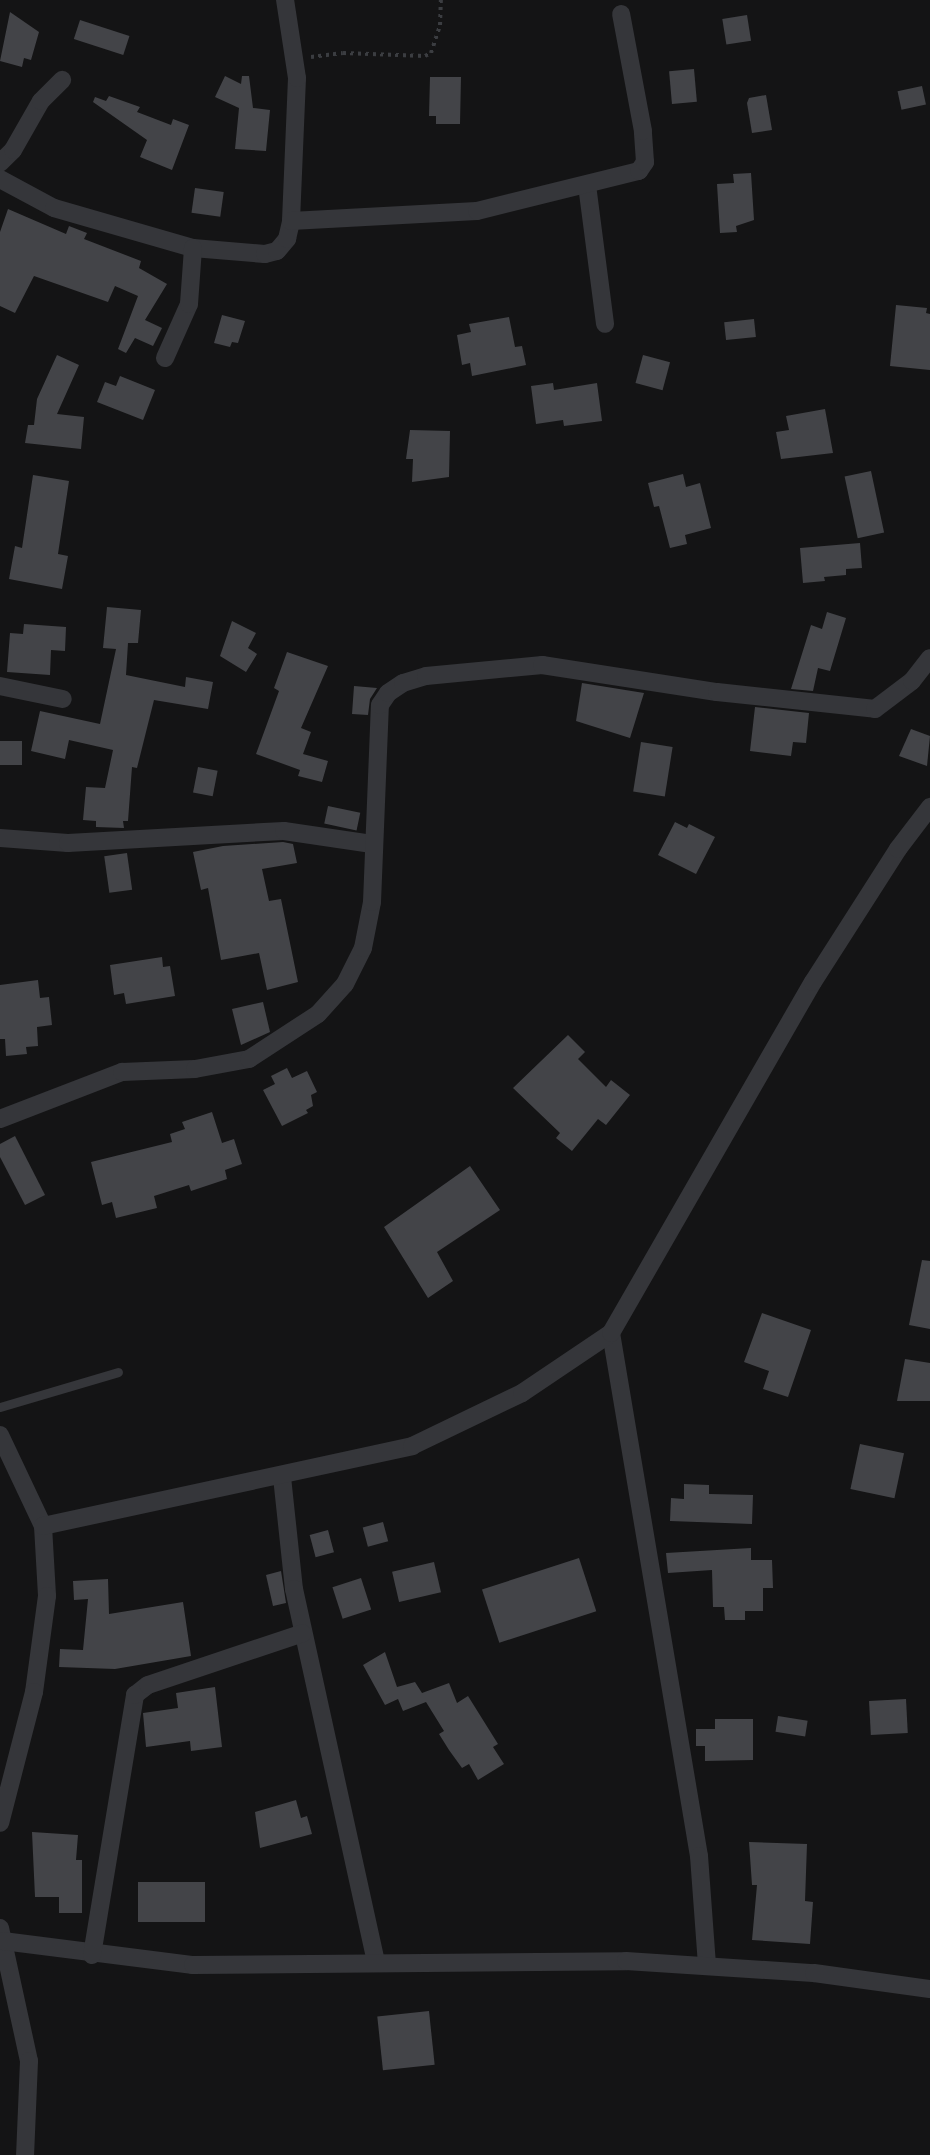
<!DOCTYPE html>
<html>
<head>
<meta charset="utf-8">
<style>
  body { margin:0 }
  #map { position:relative; width:930px; height:2155px; overflow:hidden; background:#141415; font-family:Barlow,sans-serif }
  div>[style] { position:absolute }
  [style*='--x'] { left:calc(var(--x)*1px); top:calc(var(--y)*1px); width:calc(var(--w)*1px); rotate:calc(var(--a)*1deg) }
  .building>* { inset:0; background:#434448; transform-origin:0 0 }
  .path>* { height:4px; margin-top:-2px; transform-origin:0; background:repeating-linear-gradient(90deg,#3b3d41 0 3px,transparent 0 7.5px) }
  .lane>* { height:9px; margin:-4.5px; padding:0 4.5px; transform-origin:4.5px; border-radius:4.5px; background:#35363a }
  .street>* { height:18px; margin:-9px; padding:0 9px; transform-origin:9px; border-radius:9px; background:#35363a }
  span { translate:-50% -50%; white-space:nowrap; text-align:center; line-height:1.15; -webkit-text-stroke:6px #0f0f10; paint-order:stroke }
</style>
</head>
<body>
<div id="map">
  <div class="building">
    <div style="clip-path:polygon(10px 12px,39px 32px,31px 60px,24px 58px,22px 67px,0 61px)"></div>
    <div style="left:747px;top:15px;width:26px;height:25px;rotate:81deg"></div>
    <div style="left:80px;top:20px;width:52px;height:20px;rotate:18deg"></div>
    <div style="left:694px;top:69px;width:33px;height:25px;rotate:85deg"></div>
    <div style="clip-path:polygon(225px 76px,241px 84px,242px 76px,249px 76px,253px 108px,270px 110px,266px 151px,235px 149px,239px 108px,215px 97px)"></div>
    <div style="clip-path:polygon(430px 77px,461px 77px,460px 124px,436px 124px,436px 116px,429px 116px)"></div>
    <div style="left:922px;top:86px;width:19px;height:25px;rotate:78deg"></div>
    <div style="clip-path:polygon(766px 95px,772px 130px,752px 133px,747px 103px,749px 98px)"></div>
    <div style="clip-path:polygon(109px 96px,140px 107px,137px 112px,171px 125px,173px 119px,189px 125px,172px 170px,140px 157px,147px 140px,93px 102px,95px 97px,106px 101px)"></div>
    <div style="clip-path:polygon(751px 173px,754px 220px,736px 226px,737px 232px,720px 233px,717px 184px,734px 183px,733px 174px)"></div>
    <div style="left:195px;top:188px;width:29px;height:25px;rotate:8deg"></div>
    <div style="clip-path:polygon(8px 209px,66px 234px,69px 226px,87px 233px,84px 239px,141px 261px,139px 268px,167px 284px,145px 320px,162px 328px,153px 346px,135px 338px,126px 353px,118px 349px,138px 296px,115px 286px,108px 302px,34px 276px,15px 313px,0 306px,0 232px)"></div>
    <div style="clip-path:polygon(896px 305px,927px 308px,926px 313px,930px 314px,930px 370px,890px 366px)"></div>
    <div style="clip-path:polygon(222px 315px,245px 321px,238px 343px,232px 342px,230px 347px,214px 343px)"></div>
    <div style="clip-path:polygon(509px 317px,515px 347px,522px 346px,526px 365px,472px 376px,470px 363px,462px 365px,457px 335px,471px 332px,469px 324px)"></div>
    <div style="left:754px;top:319px;width:18px;height:30px;rotate:84deg"></div>
    <div style="clip-path:polygon(57px 355px,79px 365px,57px 414px,84px 417px,81px 449px,25px 443px,28px 425px,34px 425px,37px 399px)"></div>
    <div style="left:643px;top:355px;width:28px;height:29px;rotate:15deg"></div>
    <div style="clip-path:polygon(120px 376px,155px 390px,143px 420px,97px 402px,105px 382px,116px 386px)"></div>
    <div style="clip-path:polygon(553px 383px,554px 390px,597px 383px,602px 421px,564px 426px,563px 420px,536px 424px,531px 386px)"></div>
    <div style="clip-path:polygon(825px 409px,833px 453px,781px 459px,776px 432px,789px 430px,786px 416px)"></div>
    <div style="clip-path:polygon(410px 430px,450px 431px,449px 477px,412px 482px,413px 459px,406px 459px)"></div>
    <div style="left:871px;top:471px;width:63px;height:27px;rotate:78deg"></div>
    <div style="clip-path:polygon(683px 474px,686px 487px,700px 483px,711px 528px,685px 535px,687px 544px,670px 548px,659px 506px,654px 507px,648px 483px)"></div>
    <div style="clip-path:polygon(33px 475px,69px 481px,58px 554px,68px 556px,62px 589px,9px 579px,15px 546px,22px 548px)"></div>
    <div style="clip-path:polygon(860px 543px,862px 568px,846px 569px,846px 575px,824px 577px,825px 581px,803px 583px,800px 548px)"></div>
    <div style="clip-path:polygon(107px 607px,141px 610px,138px 643px,128px 643px,126px 675px,185px 687px,186px 677px,213px 682px,208px 709px,154px 700px,137px 768px,132px 767px,128px 821px,123px 821px,124px 828px,96px 827px,96px 821px,83px 820px,86px 787px,105px 788px,113px 750px,69px 740px,65px 759px,31px 751px,40px 711px,100px 724px,116px 649px,103px 648px)"></div>
    <div style="clip-path:polygon(827px 612px,846px 618px,830px 671px,818px 668px,813px 691px,791px 689px,811px 625px,822px 629px)"></div>
    <div style="clip-path:polygon(232px 621px,256px 633px,248px 648px,257px 654px,246px 672px,220px 656px)"></div>
    <div style="clip-path:polygon(24px 624px,66px 627px,65px 651px,51px 650px,50px 675px,7px 672px,10px 633px,23px 634px)"></div>
    <div style="clip-path:polygon(287px 652px,328px 666px,301px 728px,311px 732px,303px 754px,328px 761px,322px 782px,298px 776px,300px 770px,256px 754px,279px 691px,274px 688px)"></div>
    <div style="clip-path:polygon(582px 683px,644px 693px,630px 738px,576px 721px)"></div>
    <div style="clip-path:polygon(354px 686px,377px 688px,370px 699px,368px 715px,352px 714px)"></div>
    <div style="clip-path:polygon(755px 707px,809px 713px,806px 743px,793px 742px,791px 756px,750px 751px)"></div>
    <div style="clip-path:polygon(911px 729px,930px 736px,927px 766px,899px 756px)"></div>
    <div style="left:0;top:741px;width:22px;height:24px"></div>
    <div style="left:641px;top:742px;width:32px;height:50px;rotate:9deg"></div>
    <div style="left:198px;top:767px;width:20px;height:26px;rotate:11deg"></div>
    <div style="left:328px;top:806px;width:33px;height:18px;rotate:12deg"></div>
    <div style="clip-path:polygon(675px 822px,687px 828px,689px 824px,715px 837px,696px 874px,658px 855px)"></div>
    <div style="clip-path:polygon(283px 842px,293px 844px,297px 863px,262px 869px,269px 901px,281px 899px,298px 982px,267px 990px,259px 953px,221px 960px,208px 888px,201px 890px,193px 852px,223px 846px)"></div>
    <div style="left:127px;top:853px;width:37px;height:23px;rotate:82deg"></div>
    <div style="clip-path:polygon(162px 957px,163px 967px,170px 966px,175px 996px,126px 1004px,124px 993px,114px 995px,110px 965px)"></div>
    <div style="clip-path:polygon(38px 980px,40px 998px,49px 997px,52px 1025px,37px 1027px,38px 1046px,26px 1047px,27px 1054px,6px 1056px,5px 1039px,0 1039px,0 985px)"></div>
    <div style="clip-path:polygon(263px 1002px,270px 1032px,241px 1045px,232px 1009px)"></div>
    <div style="clip-path:polygon(568px 1035px,585px 1052px,578px 1059px,606px 1087px,611px 1080px,630px 1095px,606px 1125px,598px 1119px,572px 1151px,556px 1138px,560px 1133px,513px 1088px)"></div>
    <div style="clip-path:polygon(287px 1068px,292px 1078px,307px 1071px,317px 1092px,311px 1095px,313px 1106px,306px 1110px,308px 1113px,282px 1126px,263px 1090px,275px 1084px,271px 1076px)"></div>
    <div style="clip-path:polygon(212px 1112px,222px 1143px,234px 1139px,242px 1164px,225px 1170px,227px 1179px,191px 1191px,189px 1185px,154px 1196px,157px 1208px,116px 1218px,112px 1202px,102px 1205px,91px 1162px,172px 1142px,170px 1134px,185px 1129px,182px 1122px)"></div>
    <div style="clip-path:polygon(15px 1136px,45px 1195px,25px 1205px,0 1157px,0 1144px)"></div>
    <div style="clip-path:polygon(470px 1166px,500px 1210px,437px 1252px,453px 1281px,428px 1298px,384px 1227px)"></div>
    <div style="clip-path:polygon(922px 1260px,930px 1261px,930px 1329px,909px 1325px)"></div>
    <div style="clip-path:polygon(762px 1313px,811px 1330px,788px 1397px,763px 1389px,769px 1371px,744px 1362px)"></div>
    <div style="clip-path:polygon(905px 1359px,930px 1363px,930px 1401px,897px 1401px)"></div>
    <div style="left:860px;top:1444px;width:45px;height:46px;rotate:12deg"></div>
    <div style="clip-path:polygon(684px 1484px,709px 1485px,709px 1494px,753px 1495px,752px 1524px,670px 1521px,671px 1498px,684px 1499px)"></div>
    <div style="left:383px;top:1522px;width:20px;height:21px;rotate:75deg"></div>
    <div style="left:328px;top:1530px;width:23px;height:19px;rotate:75deg"></div>
    <div style="clip-path:polygon(751px 1548px,751px 1560px,772px 1560px,773px 1588px,763px 1588px,763px 1611px,745px 1611px,745px 1620px,725px 1620px,724px 1607px,713px 1607px,712px 1570px,668px 1573px,666px 1553px)"></div>
    <div style="left:579px;top:1558px;width:56px;height:102px;rotate:72deg"></div>
    <div style="left:434px;top:1562px;width:31px;height:43px;rotate:77deg"></div>
    <div style="clip-path:polygon(281px 1571px,286px 1603px,273px 1606px,266px 1575px)"></div>
    <div style="left:361px;top:1578px;width:33px;height:30px;rotate:72deg"></div>
    <div style="clip-path:polygon(108px 1579px,109px 1614px,183px 1602px,191px 1656px,115px 1669px,59px 1667px,60px 1649px,83px 1650px,88px 1599px,74px 1600px,73px 1581px)"></div>
    <div style="clip-path:polygon(385px 1652px,397px 1687px,415px 1682px,422px 1693px,449px 1683px,457px 1703px,468px 1696px,498px 1744px,493px 1747px,504px 1764px,478px 1780px,469px 1764px,462px 1768px,449px 1750px,439px 1734px,444px 1731px,426px 1702px,403px 1711px,398px 1699px,385px 1705px,363px 1665px)"></div>
    <div style="clip-path:polygon(215px 1687px,222px 1747px,191px 1751px,190px 1741px,146px 1747px,143px 1713px,178px 1708px,176px 1693px)"></div>
    <div style="left:906px;top:1699px;width:34px;height:37px;rotate:87deg"></div>
    <div style="left:778px;top:1716px;width:30px;height:16px;rotate:9deg"></div>
    <div style="clip-path:polygon(715px 1719px,753px 1719px,753px 1760px,705px 1761px,705px 1746px,696px 1746px,696px 1729px,715px 1729px)"></div>
    <div style="clip-path:polygon(296px 1800px,301px 1818px,307px 1816px,312px 1834px,260px 1848px,255px 1812px)"></div>
    <div style="clip-path:polygon(32px 1832px,78px 1835px,76px 1860px,82px 1860px,82px 1913px,59px 1913px,59px 1897px,35px 1897px)"></div>
    <div style="clip-path:polygon(749px 1842px,807px 1844px,805px 1901px,813px 1902px,810px 1944px,752px 1940px,757px 1885px,752px 1885px)"></div>
    <div style="left:138px;top:1882px;width:67px;height:40px"></div>
    <div style="left:429px;top:2011px;width:54px;height:52px;rotate:84deg"></div>
  </div>
  <div class="path">
    <div style="--x:311;--y:57;--w:32;--a:-7"></div>
    <div style="--x:343;--y:53;--w:82;--a:2.1"></div>
    <div style="--x:425;--y:56;--w:7;--a:-27"></div>
    <div style="--x:431;--y:53;--w:29;--a:-72"></div>
    <div style="--x:440;--y:25;--w:25;--a:-88"></div>
  </div>
  <div class="lane">
    <div style="--x:0;--y:1407;--w:123;--a:-16.5"></div>
  </div>
  <div class="street">
    <div style="--x:0;--y:163;--w:18;--a:-45"></div>
    <div style="--x:13;--y:150;--w:56;--a:-60.3"></div>
    <div style="--x:41;--y:101;--w:30;--a:-45"></div>
    <div style="--x:0;--y:179;--w:61;--a:28.2"></div>
    <div style="--x:54;--y:208;--w:145;--a:16.1"></div>
    <div style="--x:193;--y:248;--w:72;--a:4.8"></div>
    <div style="--x:265;--y:254;--w:12;--a:-14"></div>
    <div style="--x:277;--y:251;--w:16;--a:-50"></div>
    <div style="--x:287;--y:239;--w:18;--a:-77"></div>
    <div style="--x:291;--y:221;--w:143;--a:-87.6"></div>
    <div style="--x:297;--y:78;--w:79;--a:-98.7"></div>
    <div style="--x:587;--y:185;--w:140;--a:82.6"></div>
    <div style="--x:291;--y:221;--w:186;--a:-3.1"></div>
    <div style="--x:477;--y:211;--w:167;--a:-13.9"></div>
    <div style="--x:639;--y:171;--w:11;--a:-56"></div>
    <div style="--x:645;--y:162;--w:31;--a:-94"></div>
    <div style="--x:643;--y:131;--w:119;--a:-100.6"></div>
    <div style="--x:165;--y:358;--w:59;--a:-66"></div>
    <div style="--x:189;--y:304;--w:56;--a:-85.9"></div>
    <div style="--x:0;--y:686;--w:64;--a:11.7"></div>
    <div style="--x:0;--y:838;--w:68;--a:4.2"></div>
    <div style="--x:68;--y:843;--w:216;--a:-3.2"></div>
    <div style="--x:284;--y:831;--w:89;--a:8.4"></div>
    <div style="--x:0;--y:1119;--w:131;--a:-21.1"></div>
    <div style="--x:122;--y:1072;--w:73;--a:-2.4"></div>
    <div style="--x:195;--y:1069;--w:55;--a:-10.5"></div>
    <div style="--x:249;--y:1059;--w:82;--a:-33.1"></div>
    <div style="--x:318;--y:1014;--w:40;--a:-48"></div>
    <div style="--x:345;--y:984;--w:40;--a:-63.4"></div>
    <div style="--x:363;--y:948;--w:47;--a:-78.9"></div>
    <div style="--x:372;--y:902;--w:197;--a:-87.7"></div>
    <div style="--x:380;--y:705;--w:14;--a:-56"></div>
    <div style="--x:388;--y:693;--w:18;--a:-34"></div>
    <div style="--x:403;--y:683;--w:24;--a:-17"></div>
    <div style="--x:426;--y:676;--w:117;--a:-5.4"></div>
    <div style="--x:542;--y:665;--w:177;--a:8.8"></div>
    <div style="--x:717;--y:692;--w:159;--a:6.1"></div>
    <div style="--x:875;--y:709;--w:46;--a:-37.1"></div>
    <div style="--x:912;--y:681;--w:29;--a:-52"></div>
    <div style="--x:611;--y:1333;--w:530;--a:80.45"></div>
    <div style="--x:699;--y:1856;--w:110;--a:85.8"></div>
    <div style="--x:0;--y:1435;--w:101;--a:64.7"></div>
    <div style="--x:43;--y:1526;--w:70;--a:86.7"></div>
    <div style="--x:47;--y:1596;--w:97;--a:97.7"></div>
    <div style="--x:34;--y:1692;--w:135;--a:104.5"></div>
    <div style="--x:282;--y:1477;--w:113;--a:83.9"></div>
    <div style="--x:294;--y:1589;--w:383;--a:77.6"></div>
    <div style="--x:43;--y:1526;--w:378;--a:-12.2"></div>
    <div style="--x:412;--y:1446;--w:122;--a:-25.7"></div>
    <div style="--x:522;--y:1393;--w:107;--a:-34"></div>
    <div style="--x:611;--y:1333;--w:405;--a:-60.1"></div>
    <div style="--x:813;--y:982;--w:158;--a:-57.4"></div>
    <div style="--x:898;--y:849;--w:53;--a:-52.7"></div>
    <div style="--x:0;--y:1928;--w:136;--a:77.7"></div>
    <div style="--x:29;--y:2061;--w:94;--a:92.4"></div>
    <div style="--x:3;--y:1941;--w:192;--a:7.2"></div>
    <div style="--x:193;--y:1965;--w:433;--a:-0.5"></div>
    <div style="--x:626;--y:1961;--w:188;--a:3.7"></div>
    <div style="--x:814;--y:1973;--w:117;--a:7.9"></div>
    <div style="--x:92;--y:1955;--w:264;--a:-80.6"></div>
    <div style="--x:135;--y:1695;--w:16;--a:-38"></div>
    <div style="--x:148;--y:1685;--w:163;--a:-18.5"></div>
  </div>
</div>
</body>
</html>
